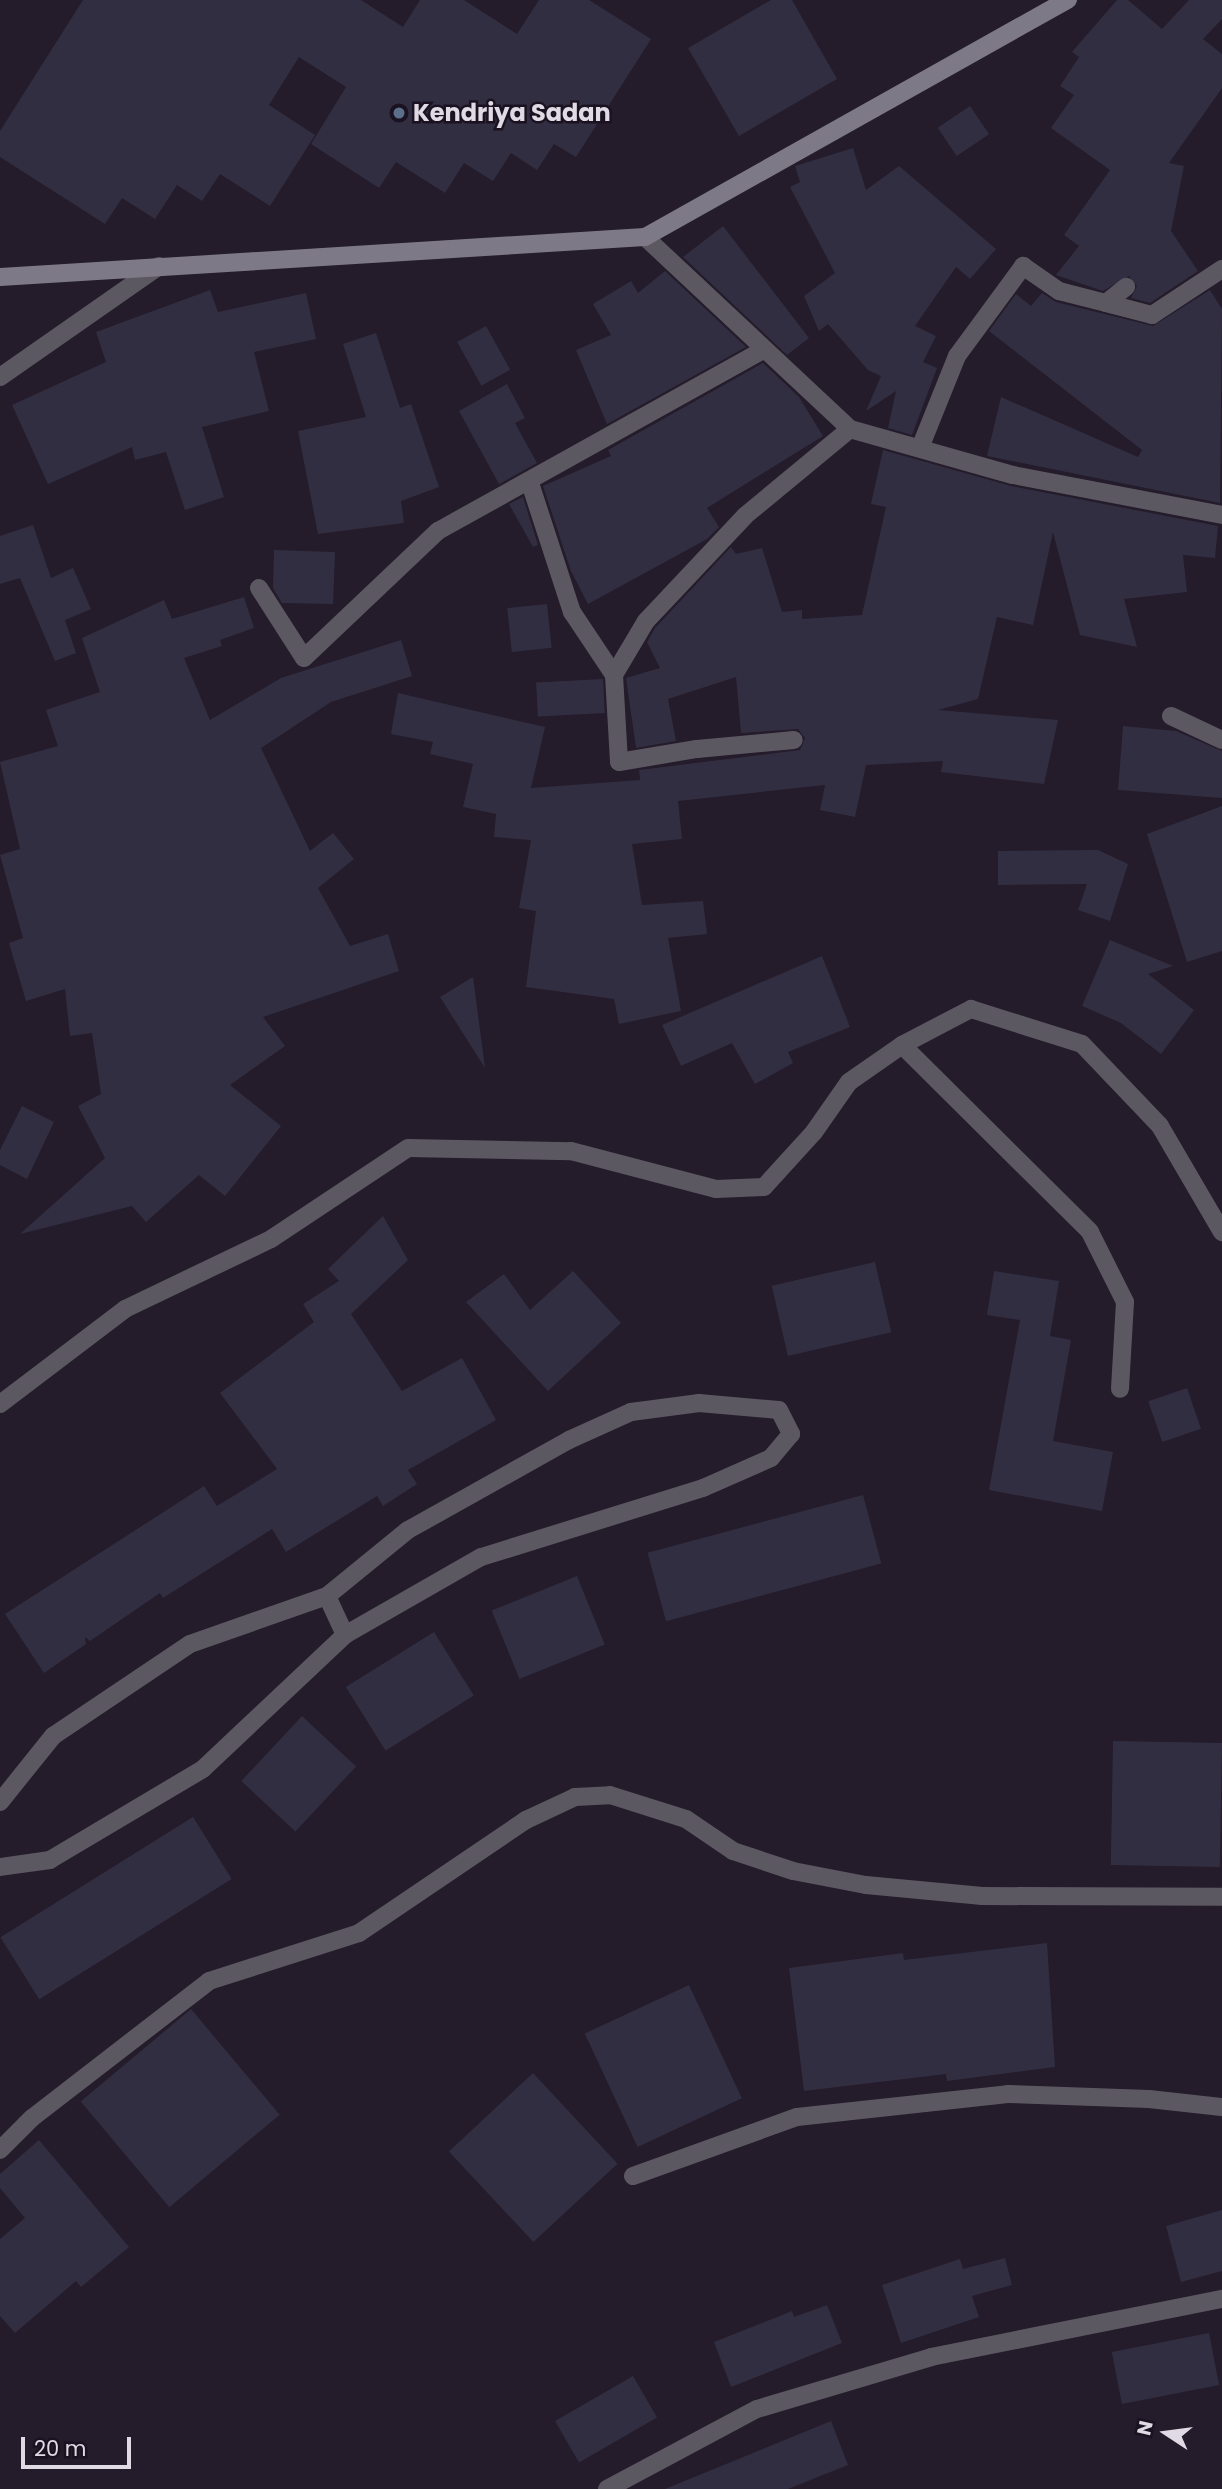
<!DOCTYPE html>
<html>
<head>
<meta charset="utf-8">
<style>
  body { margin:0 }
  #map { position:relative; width:1222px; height:2489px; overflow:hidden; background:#241b2b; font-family:Poppins,sans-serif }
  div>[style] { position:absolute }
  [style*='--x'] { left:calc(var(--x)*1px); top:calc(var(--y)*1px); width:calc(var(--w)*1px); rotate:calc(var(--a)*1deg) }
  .building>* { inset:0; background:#322e41; transform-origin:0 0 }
  .street>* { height:18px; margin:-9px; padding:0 9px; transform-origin:9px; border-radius:9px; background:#5c5861 }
  .secondary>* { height:18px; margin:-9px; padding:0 9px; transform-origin:9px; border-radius:9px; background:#7e7987 }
  .dots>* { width:19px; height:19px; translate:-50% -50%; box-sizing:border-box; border:4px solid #1b1221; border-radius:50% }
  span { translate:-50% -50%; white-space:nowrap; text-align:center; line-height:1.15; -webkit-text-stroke:5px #1b1221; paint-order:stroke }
  .poi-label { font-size:24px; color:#e0dae5; font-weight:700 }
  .left { translate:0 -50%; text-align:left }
  .north { position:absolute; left:1131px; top:2398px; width:70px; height:70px; -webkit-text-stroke:5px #1b1221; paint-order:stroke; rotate:283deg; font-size:19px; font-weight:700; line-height:28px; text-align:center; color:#e0dae5 }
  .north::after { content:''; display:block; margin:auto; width:24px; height:32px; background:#e0dae5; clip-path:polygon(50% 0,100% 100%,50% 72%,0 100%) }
  .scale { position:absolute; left:21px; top:2437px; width:110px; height:32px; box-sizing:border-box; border:4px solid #e0dae5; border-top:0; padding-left:9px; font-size:21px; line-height:24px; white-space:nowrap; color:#e0dae5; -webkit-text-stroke:5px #1b1221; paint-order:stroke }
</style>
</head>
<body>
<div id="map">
  <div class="building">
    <div style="clip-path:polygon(83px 0,361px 0,403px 27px,420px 0,464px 0,517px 34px,539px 0,589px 0,651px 39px,576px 157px,554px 144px,537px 170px,511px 153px,493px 181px,464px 163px,445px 193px,396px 162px,379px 188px,311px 144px,346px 87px,299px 57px,269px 105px,315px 135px,270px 206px,220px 174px,202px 201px,177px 185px,155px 219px,122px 198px,105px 224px,0 157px,0 131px)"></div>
    <div style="clip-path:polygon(771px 0,792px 0,837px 79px,739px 136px,688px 48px)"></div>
    <div style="clip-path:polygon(1117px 0,1128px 0,1162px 29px,1189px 0,1222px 0,1222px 19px,1203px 39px,1222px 54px,1222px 88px,1169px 163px,1184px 166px,1171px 231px,1198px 271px,1150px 303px,1131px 298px,1137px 286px,1129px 276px,1103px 291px,1056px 275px,1079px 246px,1064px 235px,1110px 170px,1051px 128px,1074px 95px,1060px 86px,1079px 57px,1072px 52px)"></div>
    <div style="left:970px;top:106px;width:34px;height:39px;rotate:56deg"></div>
    <div style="clip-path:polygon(853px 148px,866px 190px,899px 166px,996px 249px,970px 279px,956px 267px,915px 326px,936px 336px,923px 362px,937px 368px,912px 435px,888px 428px,896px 391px,866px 411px,881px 376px,868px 370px,828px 324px,819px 331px,804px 296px,835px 273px,790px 187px,800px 182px,795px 166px)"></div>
    <div style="clip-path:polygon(723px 226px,809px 338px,787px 355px,683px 257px)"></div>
    <div style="clip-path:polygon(665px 271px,746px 347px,607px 424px,576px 350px,611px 335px,593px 304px,631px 281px,638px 293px)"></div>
    <div style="clip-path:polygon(210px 290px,218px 312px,306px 293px,316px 339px,254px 352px,269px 411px,202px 427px,224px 497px,185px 510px,166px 452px,135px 460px,132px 447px,48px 484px,12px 405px,106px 362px,96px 332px)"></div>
    <div style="clip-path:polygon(1210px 290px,1222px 309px,1220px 503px,987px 456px,1001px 397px,1138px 457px,1142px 450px,989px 331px,1016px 294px,1031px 306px,1042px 293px,1056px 302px,1153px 326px)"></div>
    <div style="left:486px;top:326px;width:50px;height:33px;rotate:61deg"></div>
    <div style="clip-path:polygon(376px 333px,400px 408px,411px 404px,439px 487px,401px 501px,404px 523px,318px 534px,298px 431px,366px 417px,343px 344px)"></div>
    <div style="clip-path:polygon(763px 363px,799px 397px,823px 436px,707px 508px,719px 527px,707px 539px,588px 604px,571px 571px,543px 486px,611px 456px,608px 450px)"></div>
    <div style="clip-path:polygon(507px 384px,525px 418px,515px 423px,537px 463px,499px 484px,459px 411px)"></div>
    <div style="clip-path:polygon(883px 450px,1011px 486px,1218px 526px,1215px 558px,1183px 555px,1187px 592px,1124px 599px,1137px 647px,1080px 635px,1053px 532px,1033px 625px,997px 617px,978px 699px,938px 710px,1058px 720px,1044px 784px,941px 772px,943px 761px,866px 765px,855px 817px,820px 810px,825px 785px,678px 801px,682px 839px,632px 844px,642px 905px,703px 901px,707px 934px,668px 938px,681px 1011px,619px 1024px,614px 999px,526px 987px,536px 911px,519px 908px,531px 840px,494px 837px,496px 814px,463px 807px,473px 764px,430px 754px,433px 742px,391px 734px,398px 693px,545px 727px,531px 788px,640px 780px,639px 770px,800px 750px,805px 738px,798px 729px,741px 733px,736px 677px,668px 699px,676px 741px,636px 748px,626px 678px,660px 668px,647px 642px,655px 628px,731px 547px,736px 554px,762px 548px,782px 612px,802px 610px,802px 619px,862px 615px,886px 507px,871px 504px)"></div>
    <div style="clip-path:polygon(523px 497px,538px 545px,533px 547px,509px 504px)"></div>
    <div style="clip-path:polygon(33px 525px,51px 578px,73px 568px,91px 609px,65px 620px,76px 653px,55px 661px,20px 578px,0 584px,0 536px)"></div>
    <div style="clip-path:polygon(274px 550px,335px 552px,333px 604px,282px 603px,273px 588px)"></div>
    <div style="clip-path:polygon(244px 597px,254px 628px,220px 640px,222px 646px,184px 658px,210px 720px,281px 678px,401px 640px,412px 676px,331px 702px,261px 748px,310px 851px,333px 833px,354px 859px,318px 888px,350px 946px,388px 934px,399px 971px,263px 1017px,285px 1046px,230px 1085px,281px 1126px,225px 1196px,199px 1175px,146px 1222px,132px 1206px,20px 1234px,105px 1158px,78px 1106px,101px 1094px,92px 1033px,70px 1036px,65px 989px,26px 1001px,9px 943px,23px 938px,0 855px,20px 849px,0 762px,58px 746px,46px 710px,100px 692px,82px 638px,164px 600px,172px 619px)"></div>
    <div style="left:547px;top:604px;width:44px;height:40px;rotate:84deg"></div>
    <div style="left:603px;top:679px;width:34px;height:67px;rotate:87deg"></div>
    <div style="clip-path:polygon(1123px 726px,1176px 731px,1222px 751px,1222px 798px,1118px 790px)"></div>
    <div style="clip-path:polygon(1222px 806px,1222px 951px,1187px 962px,1147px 834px)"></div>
    <div style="clip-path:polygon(1098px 850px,1128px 864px,1110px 921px,1078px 910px,1087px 884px,998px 885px,998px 851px)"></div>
    <div style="clip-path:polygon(1110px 940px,1173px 966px,1148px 974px,1194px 1010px,1161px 1054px,1121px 1023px,1082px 1006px)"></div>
    <div style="clip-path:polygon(822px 956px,850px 1027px,788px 1052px,793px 1063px,755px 1084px,732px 1043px,681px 1066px,662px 1025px)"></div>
    <div style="clip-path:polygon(473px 977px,485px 1068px,440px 997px)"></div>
    <div style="clip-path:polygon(22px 1106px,54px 1122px,27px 1179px,0 1165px,0 1150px)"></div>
    <div style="clip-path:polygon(383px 1216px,408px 1260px,351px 1314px,402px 1391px,462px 1358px,496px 1420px,408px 1470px,417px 1484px,383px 1506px,377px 1496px,286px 1552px,272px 1529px,163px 1598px,160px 1593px,90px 1641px,85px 1637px,86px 1644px,44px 1673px,5px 1614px,204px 1486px,217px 1506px,277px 1469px,220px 1393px,314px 1322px,303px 1304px,339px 1281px,328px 1269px)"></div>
    <div style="left:875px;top:1262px;width:72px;height:106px;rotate:77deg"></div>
    <div style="clip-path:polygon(573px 1271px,621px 1323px,548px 1391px,466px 1302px,504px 1274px,530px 1310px)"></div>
    <div style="clip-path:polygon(994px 1271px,1059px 1281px,1050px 1336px,1071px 1340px,1053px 1441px,1113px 1452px,1102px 1511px,989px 1490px,1020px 1320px,987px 1315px)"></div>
    <div style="left:1187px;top:1388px;width:43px;height:41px;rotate:71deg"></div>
    <div style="left:863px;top:1495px;width:71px;height:223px;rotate:75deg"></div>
    <div style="left:577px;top:1576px;width:74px;height:92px;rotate:68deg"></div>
    <div style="left:434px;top:1632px;width:75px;height:104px;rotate:58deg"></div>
    <div style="left:302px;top:1716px;width:74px;height:89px;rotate:43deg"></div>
    <div style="left:1113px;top:1741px;width:109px;height:124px;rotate:1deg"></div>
    <div style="left:193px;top:1817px;width:73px;height:227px;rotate:58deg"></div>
    <div style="clip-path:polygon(1047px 1943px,1055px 2067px,947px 2081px,946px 2074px,804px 2091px,789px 1968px,903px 1953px,904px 1960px)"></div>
    <div style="left:689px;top:1985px;width:125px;height:115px;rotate:65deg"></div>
    <div style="left:191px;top:2009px;width:138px;height:144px;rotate:50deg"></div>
    <div style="left:533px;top:2073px;width:124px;height:115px;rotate:47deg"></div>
    <div style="clip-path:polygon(39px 2140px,129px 2247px,81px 2287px,76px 2281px,15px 2333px,0 2316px,0 2239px,25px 2218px,0 2188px,0 2174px)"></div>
    <div style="clip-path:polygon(1222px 2210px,1222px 2271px,1181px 2282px,1166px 2226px)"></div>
    <div style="clip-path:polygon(1005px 2258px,1012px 2285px,972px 2296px,979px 2317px,901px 2343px,882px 2285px,960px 2259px,963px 2269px)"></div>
    <div style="clip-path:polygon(827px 2305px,842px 2343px,731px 2387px,714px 2342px,792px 2311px,794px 2317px)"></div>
    <div style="left:1209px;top:2333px;width:53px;height:99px;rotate:79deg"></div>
    <div style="left:633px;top:2376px;width:48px;height:90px;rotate:60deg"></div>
    <div style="clip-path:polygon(831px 2421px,848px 2465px,788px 2489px,665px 2489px)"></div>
  </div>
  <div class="street">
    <div style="--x:645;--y:237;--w:281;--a:43.1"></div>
    <div style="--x:850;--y:429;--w:136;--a:140.4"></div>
    <div style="--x:745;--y:516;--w:144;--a:133.3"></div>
    <div style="--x:646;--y:621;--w:63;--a:120.7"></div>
    <div style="--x:614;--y:675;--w:87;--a:86.7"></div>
    <div style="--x:619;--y:762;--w:79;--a:-9.5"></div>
    <div style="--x:697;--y:749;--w:97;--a:-5.3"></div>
    <div style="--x:1106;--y:303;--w:48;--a:14.6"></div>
    <div style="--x:1152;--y:315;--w:84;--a:-33.3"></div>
    <div style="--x:0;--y:377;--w:194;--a:-34.9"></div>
    <div style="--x:850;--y:429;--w:169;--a:15.8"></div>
    <div style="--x:1013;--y:475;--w:213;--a:10.8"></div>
    <div style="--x:920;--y:448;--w:99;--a:-68.1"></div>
    <div style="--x:957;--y:356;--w:112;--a:-53.7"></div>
    <div style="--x:1023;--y:266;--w:44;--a:34.8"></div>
    <div style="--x:1059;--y:291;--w:49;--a:14.3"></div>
    <div style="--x:1106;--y:303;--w:26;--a:-39"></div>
    <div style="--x:530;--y:483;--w:136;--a:72"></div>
    <div style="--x:572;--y:612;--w:76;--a:56.3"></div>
    <div style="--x:259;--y:588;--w:83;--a:57.3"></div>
    <div style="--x:304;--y:658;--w:185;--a:-43.5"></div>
    <div style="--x:438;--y:531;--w:371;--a:-29.1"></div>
    <div style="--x:1171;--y:716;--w:56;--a:25.2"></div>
    <div style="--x:902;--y:1045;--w:265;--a:44.8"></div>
    <div style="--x:1090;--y:1232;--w:78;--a:63.4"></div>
    <div style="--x:1125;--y:1302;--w:87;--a:93.3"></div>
    <div style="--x:0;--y:1404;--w:157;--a:-37.2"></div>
    <div style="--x:125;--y:1309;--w:162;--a:-25.6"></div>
    <div style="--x:271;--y:1239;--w:164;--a:-33.6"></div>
    <div style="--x:408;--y:1148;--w:163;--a:1.1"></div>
    <div style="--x:571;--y:1151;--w:150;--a:14.7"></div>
    <div style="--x:716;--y:1189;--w:48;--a:-2.4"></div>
    <div style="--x:764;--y:1187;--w:74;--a:-47.7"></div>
    <div style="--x:814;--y:1132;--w:61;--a:-55"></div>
    <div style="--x:849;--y:1082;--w:65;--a:-34.9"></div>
    <div style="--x:902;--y:1045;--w:78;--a:-27.6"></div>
    <div style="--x:971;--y:1009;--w:116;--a:17.5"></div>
    <div style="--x:1082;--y:1044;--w:113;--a:46.4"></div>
    <div style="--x:1160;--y:1126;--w:123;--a:59.7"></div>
    <div style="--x:327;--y:1596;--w:43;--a:65.2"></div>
    <div style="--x:0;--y:1802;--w:85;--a:-51.2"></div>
    <div style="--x:53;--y:1736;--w:165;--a:-33.9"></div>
    <div style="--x:190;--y:1644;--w:145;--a:-19.3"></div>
    <div style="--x:327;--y:1596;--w:104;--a:-39.2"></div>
    <div style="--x:408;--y:1530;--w:184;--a:-29.2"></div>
    <div style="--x:569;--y:1440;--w:68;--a:-24.3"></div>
    <div style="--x:631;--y:1412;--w:69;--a:-7.5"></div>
    <div style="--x:699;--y:1403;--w:80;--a:5"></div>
    <div style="--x:779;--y:1410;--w:27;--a:63"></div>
    <div style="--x:791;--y:1434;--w:31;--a:130"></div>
    <div style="--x:771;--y:1458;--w:74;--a:156.2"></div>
    <div style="--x:703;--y:1488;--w:232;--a:162.7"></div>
    <div style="--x:481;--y:1557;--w:157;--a:150.2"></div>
    <div style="--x:345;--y:1635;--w:195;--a:136.7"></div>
    <div style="--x:203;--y:1769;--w:178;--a:149.3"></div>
    <div style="--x:50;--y:1860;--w:50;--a:172"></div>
    <div style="--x:0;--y:2150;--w:45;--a:-45"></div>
    <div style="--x:32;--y:2118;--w:224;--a:-37.7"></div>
    <div style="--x:209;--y:1981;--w:157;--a:-17.7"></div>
    <div style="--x:359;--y:1933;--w:202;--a:-34.1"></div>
    <div style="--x:526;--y:1820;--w:54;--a:-25.1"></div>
    <div style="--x:575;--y:1797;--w:35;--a:-3"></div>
    <div style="--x:610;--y:1795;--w:80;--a:17.5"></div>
    <div style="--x:686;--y:1819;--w:57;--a:34.2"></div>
    <div style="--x:733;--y:1851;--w:63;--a:18.4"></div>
    <div style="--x:793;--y:1871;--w:74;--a:10.9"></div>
    <div style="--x:866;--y:1885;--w:117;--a:5.4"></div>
    <div style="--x:982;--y:1896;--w:240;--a:0.2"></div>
    <div style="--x:633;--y:2176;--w:174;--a:-19.8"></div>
    <div style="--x:797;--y:2117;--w:212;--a:-6.2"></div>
    <div style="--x:1008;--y:2094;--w:141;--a:2"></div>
    <div style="--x:1149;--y:2099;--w:73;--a:6.3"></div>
    <div style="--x:607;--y:2489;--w:170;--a:-28.1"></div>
    <div style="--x:757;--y:2409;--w:182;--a:-16.6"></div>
    <div style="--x:931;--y:2357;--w:297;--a:-11.3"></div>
  </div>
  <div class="secondary">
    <div style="--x:0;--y:277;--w:646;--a:-3.55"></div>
    <div style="--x:645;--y:237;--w:485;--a:-29.3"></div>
  </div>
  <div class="dots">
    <div style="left:399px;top:113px;background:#5c6f8a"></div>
  </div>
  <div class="poi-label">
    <span class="left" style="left:413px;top:113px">Kendriya Sadan</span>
  </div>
  <div class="north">N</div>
  <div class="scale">20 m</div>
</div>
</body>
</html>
